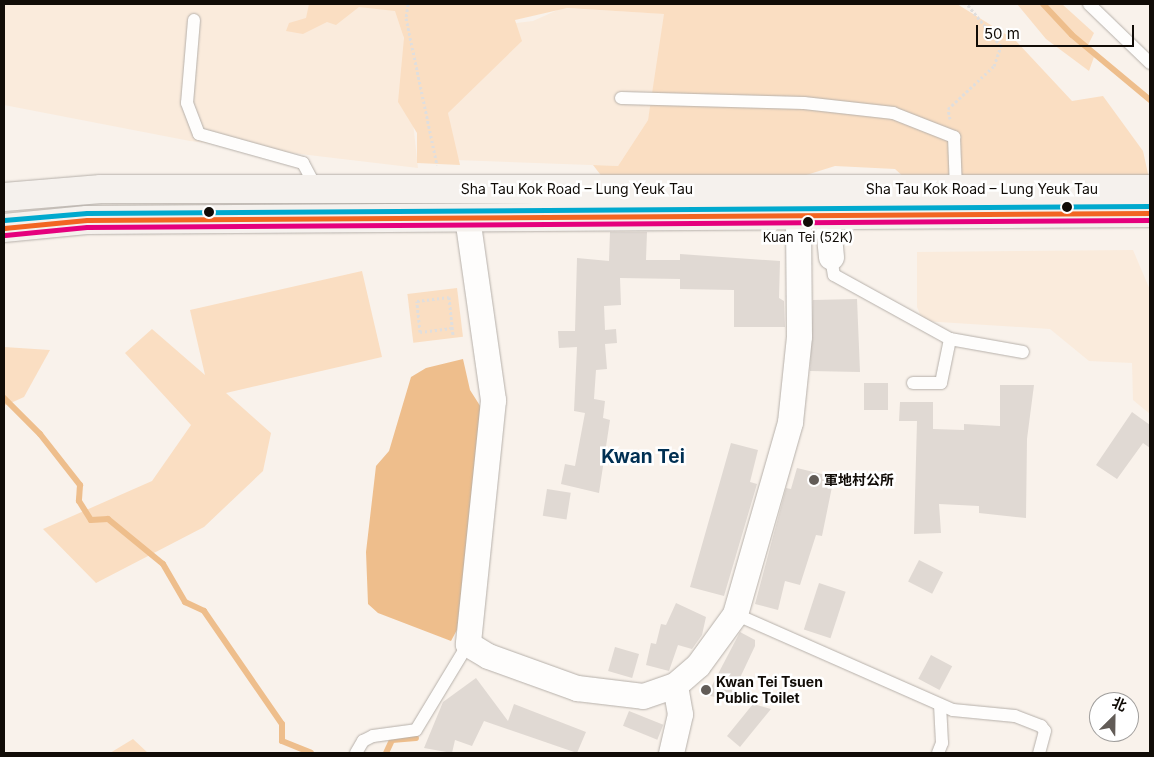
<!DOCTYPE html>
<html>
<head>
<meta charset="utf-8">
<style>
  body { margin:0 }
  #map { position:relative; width:1154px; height:757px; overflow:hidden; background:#f9f2eb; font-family:Inter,"Noto Sans SC",sans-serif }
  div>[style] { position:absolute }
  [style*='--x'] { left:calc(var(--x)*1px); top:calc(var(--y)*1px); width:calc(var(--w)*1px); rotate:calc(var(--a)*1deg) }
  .built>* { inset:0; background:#faebdc }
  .green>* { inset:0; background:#fadec2; transform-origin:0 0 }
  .water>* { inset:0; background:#eebe8c }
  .stream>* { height:6px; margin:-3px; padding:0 3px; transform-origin:3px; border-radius:3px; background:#eebe8c }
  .building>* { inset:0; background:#e0d9d3; transform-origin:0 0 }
  .path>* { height:3px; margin-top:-1.5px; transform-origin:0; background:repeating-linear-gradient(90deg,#e0dedd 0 2.5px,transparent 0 5px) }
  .roads { filter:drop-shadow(0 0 1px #b6b0aa) drop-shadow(0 0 1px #b6b0aa) }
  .lane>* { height:12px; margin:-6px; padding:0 6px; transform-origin:6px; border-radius:6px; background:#fefdfc }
  .street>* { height:25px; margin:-12.5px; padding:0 12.5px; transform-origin:12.5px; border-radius:12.5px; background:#fefdfc }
  .secondary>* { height:28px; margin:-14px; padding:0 14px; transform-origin:14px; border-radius:14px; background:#f5f1ed }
  .bus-1>* { height:5px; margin:-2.5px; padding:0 2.5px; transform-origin:2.5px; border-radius:2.5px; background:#f26522 }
  .bus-2>* { height:5px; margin:-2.5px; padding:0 2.5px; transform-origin:2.5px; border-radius:2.5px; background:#e5007d }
  .bus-3>* { height:5px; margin:-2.5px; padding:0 2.5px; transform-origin:2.5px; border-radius:2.5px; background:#00a9ce }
  .dots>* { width:14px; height:14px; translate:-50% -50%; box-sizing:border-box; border:2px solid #fff; border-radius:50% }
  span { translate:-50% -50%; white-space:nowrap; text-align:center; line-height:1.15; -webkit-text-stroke:5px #fff; paint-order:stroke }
  .bus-label { font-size:13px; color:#110c07 }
  .street-label { font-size:14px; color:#110c07 }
  .poi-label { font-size:14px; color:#110c07; font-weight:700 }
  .left { translate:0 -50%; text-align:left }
  .district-label { font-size:19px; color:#003053; font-weight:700 }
  .frame { position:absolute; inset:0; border:5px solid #110c07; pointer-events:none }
  .north { position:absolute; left:1089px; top:692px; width:50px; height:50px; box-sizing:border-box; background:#fff; border:1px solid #a09e9c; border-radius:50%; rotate:23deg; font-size:14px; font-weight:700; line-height:20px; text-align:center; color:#110c07 }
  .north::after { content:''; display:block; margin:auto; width:18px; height:22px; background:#625c57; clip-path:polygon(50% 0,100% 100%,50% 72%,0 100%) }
  .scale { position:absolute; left:976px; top:25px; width:158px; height:22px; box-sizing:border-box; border:2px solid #110c07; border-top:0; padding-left:6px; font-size:15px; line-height:18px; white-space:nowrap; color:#110c07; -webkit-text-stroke:4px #fff; paint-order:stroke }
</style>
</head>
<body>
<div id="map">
  <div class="built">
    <div style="clip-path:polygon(4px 4px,400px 4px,418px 168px,190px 141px,4px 105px)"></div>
    <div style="clip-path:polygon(562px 8px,669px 14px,648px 120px,618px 166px,455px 160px,448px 113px,508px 24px,533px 21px)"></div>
    <div style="clip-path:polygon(1133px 250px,1150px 290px,1150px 414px,1133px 400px,1132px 363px,1089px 361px,1050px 329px,923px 321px,917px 307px,917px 252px)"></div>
  </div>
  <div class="green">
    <div style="clip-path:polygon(309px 4px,957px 4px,1015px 40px,1072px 101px,1103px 96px,1143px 151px,1150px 183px,907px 180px,895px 169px,835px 166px,800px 177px,603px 178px,593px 165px,618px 166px,648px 120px,664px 14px,567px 8px,515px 20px,522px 41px,448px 113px,460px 165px,417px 163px,417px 133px,398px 102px,404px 38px,395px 11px,359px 7px,336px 25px,327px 22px,303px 34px,286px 31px,289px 23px,306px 18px)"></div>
    <div style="clip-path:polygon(1017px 4px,1062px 4px,1094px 33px,1087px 47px,1094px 57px,1089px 71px,1046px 39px)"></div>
    <div style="clip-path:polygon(362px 271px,382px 357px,226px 393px,271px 433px,263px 471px,204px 527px,96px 583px,43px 529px,152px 481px,191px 425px,125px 353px,152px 329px,205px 375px,190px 310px)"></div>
    <div style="left:457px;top:288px;width:49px;height:50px;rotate:83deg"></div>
    <div style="clip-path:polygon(4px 347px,50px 350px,24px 397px,4px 406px)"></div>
    <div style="clip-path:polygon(133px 739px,148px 753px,110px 753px)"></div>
  </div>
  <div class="water">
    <div style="clip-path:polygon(463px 359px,470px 390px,484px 412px,458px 628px,451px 641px,378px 613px,368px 604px,366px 552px,376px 466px,389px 451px,411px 377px,426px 368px)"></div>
  </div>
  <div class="stream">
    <div style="--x:1043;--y:4;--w:42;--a:46.9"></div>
    <div style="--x:1072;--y:35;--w:102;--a:39.8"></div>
    <div style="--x:4;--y:398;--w:51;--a:45"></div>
    <div style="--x:40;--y:434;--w:65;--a:51.9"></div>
    <div style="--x:80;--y:485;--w:16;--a:94"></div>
    <div style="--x:79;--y:501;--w:22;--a:58"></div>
    <div style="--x:91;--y:520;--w:17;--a:-3"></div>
    <div style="--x:108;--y:519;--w:71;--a:39.3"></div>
    <div style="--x:163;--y:564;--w:44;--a:59.9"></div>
    <div style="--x:185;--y:602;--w:21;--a:25"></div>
    <div style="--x:204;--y:611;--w:137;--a:55.4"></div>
    <div style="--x:282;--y:724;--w:17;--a:90"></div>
    <div style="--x:282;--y:741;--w:31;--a:22"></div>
    <div style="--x:386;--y:753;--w:14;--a:-65"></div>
    <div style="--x:392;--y:740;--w:24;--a:-5"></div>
  </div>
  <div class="building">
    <div style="clip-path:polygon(610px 232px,647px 232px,646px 260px,680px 260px,680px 254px,780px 261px,779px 298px,784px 301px,785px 327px,734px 327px,734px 290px,680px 289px,680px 279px,620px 278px,621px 305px,604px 306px,605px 330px,616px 329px,617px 343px,605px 344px,607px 369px,596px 370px,594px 399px,605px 401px,603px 418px,610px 420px,599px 493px,561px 484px,565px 464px,575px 466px,585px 413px,574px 411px,577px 347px,559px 348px,558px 331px,575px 331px,577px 258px,609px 261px)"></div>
    <div style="clip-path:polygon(857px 299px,860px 372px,810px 371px,813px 300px)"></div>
    <div style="left:864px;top:383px;width:24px;height:27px"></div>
    <div style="clip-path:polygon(1000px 385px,1034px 385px,1027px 439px,1026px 518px,979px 513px,979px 506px,939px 504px,941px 533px,914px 534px,917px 421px,899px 421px,900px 402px,933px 402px,933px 429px,964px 430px,964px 424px,1000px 426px)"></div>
    <div style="clip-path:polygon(1132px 412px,1150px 425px,1150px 448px,1143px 443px,1117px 479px,1096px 465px)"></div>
    <div style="clip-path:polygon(731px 443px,758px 450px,750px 482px,757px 484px,724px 596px,690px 587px)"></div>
    <div style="clip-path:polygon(797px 468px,834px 477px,822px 536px,816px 535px,800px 585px,785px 581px,778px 610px,755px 604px,786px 488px,791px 489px)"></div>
    <div style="left:547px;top:489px;width:24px;height:27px;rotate:9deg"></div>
    <div style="left:919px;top:560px;width:27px;height:24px;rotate:27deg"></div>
    <div style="left:819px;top:583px;width:28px;height:49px;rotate:18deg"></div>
    <div style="clip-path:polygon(676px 603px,706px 617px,702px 635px,692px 649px,678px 645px,669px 671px,646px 665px,651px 643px,656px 644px,661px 624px,666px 625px)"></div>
    <div style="clip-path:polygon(740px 632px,755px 640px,755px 646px,729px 701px,707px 695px)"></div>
    <div style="left:615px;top:647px;width:25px;height:25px;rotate:16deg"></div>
    <div style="left:931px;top:655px;width:24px;height:27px;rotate:28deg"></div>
    <div style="clip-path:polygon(476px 678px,508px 721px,514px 704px,586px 732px,577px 753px,484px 721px,472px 746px,455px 740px,452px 753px,424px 748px,443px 702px)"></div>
    <div style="clip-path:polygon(753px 704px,771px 709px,740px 747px,727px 736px)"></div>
    <div style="left:629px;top:711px;width:37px;height:16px;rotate:22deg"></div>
  </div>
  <div class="path">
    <div style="--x:408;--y:4;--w:14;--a:98"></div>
    <div style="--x:406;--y:18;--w:150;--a:78.1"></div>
    <div style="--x:950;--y:119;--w:10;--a:-101"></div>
    <div style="--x:948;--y:109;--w:63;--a:-43.1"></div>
    <div style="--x:994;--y:66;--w:21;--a:-71"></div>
    <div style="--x:1001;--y:46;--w:54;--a:-129"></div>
    <div style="--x:452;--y:328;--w:32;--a:173"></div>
    <div style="--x:420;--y:332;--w:31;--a:-96"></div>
    <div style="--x:417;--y:301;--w:32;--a:-7"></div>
    <div style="--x:449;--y:297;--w:38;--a:84"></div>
  </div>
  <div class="roads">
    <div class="lane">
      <div style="--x:1089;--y:4;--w:85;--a:44"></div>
      <div style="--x:194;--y:20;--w:83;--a:94.8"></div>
      <div style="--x:187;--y:103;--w:33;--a:69"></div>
      <div style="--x:199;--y:134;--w:108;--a:15.6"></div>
      <div style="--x:303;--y:163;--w:30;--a:62"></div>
      <div style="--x:621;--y:98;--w:183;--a:1.6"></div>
      <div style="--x:804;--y:103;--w:90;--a:6.4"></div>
      <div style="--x:893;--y:113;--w:66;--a:21.5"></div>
      <div style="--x:954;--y:137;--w:52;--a:87.8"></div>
      <div style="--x:831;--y:257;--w:18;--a:81"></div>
      <div style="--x:834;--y:275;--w:132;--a:28.9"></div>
      <div style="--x:950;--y:339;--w:74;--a:10.1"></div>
      <div style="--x:913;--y:383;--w:28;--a:0"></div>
      <div style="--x:941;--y:383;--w:45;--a:-78.4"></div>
      <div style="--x:735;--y:614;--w:238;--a:23.8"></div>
      <div style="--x:953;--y:710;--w:62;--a:5.5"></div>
      <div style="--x:1015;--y:716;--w:28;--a:21"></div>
      <div style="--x:1041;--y:726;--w:6;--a:51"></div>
      <div style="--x:1045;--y:731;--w:23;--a:105"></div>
      <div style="--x:356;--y:753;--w:14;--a:-60"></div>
      <div style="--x:363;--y:741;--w:11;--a:-27"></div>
      <div style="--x:373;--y:736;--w:43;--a:-7.9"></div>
      <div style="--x:416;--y:730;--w:100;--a:-58.8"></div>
      <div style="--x:938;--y:753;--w:11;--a:-68"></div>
      <div style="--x:942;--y:743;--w:38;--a:-93"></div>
    </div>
    <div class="street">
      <div style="--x:827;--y:216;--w:41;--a:84.4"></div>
      <div style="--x:467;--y:217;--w:185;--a:81.9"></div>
      <div style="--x:493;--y:400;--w:245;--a:95.9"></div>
      <div style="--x:468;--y:644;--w:23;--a:31"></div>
      <div style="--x:488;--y:656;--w:95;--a:19.8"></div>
      <div style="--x:577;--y:688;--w:66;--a:6.9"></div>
      <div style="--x:643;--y:696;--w:34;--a:-19"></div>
      <div style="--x:675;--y:685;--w:30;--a:-41"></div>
      <div style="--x:698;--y:665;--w:63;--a:-54"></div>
      <div style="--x:735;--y:614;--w:200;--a:-74"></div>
      <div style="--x:790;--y:422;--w:86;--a:-84"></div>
      <div style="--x:799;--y:336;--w:121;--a:-90.5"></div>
      <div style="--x:671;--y:753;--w:40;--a:-77"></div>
      <div style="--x:680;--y:714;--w:29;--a:-100"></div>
    </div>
    <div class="secondary">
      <div style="--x:4;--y:197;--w:97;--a:-4.7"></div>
      <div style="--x:101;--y:189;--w:1049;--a:0"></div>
      <div style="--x:4;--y:228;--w:83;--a:-5.5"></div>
      <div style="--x:87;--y:220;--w:1063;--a:-0.38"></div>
    </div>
  </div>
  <div class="bus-1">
    <div style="--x:4;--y:228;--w:83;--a:-5.5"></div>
    <div style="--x:87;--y:220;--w:1063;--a:-0.38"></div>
  </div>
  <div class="bus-2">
    <div style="--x:5;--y:235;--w:82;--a:-5.6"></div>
    <div style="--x:87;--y:227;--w:1063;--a:-0.38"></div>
  </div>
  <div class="bus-3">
    <div style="--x:4;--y:220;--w:83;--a:-4.8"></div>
    <div style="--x:87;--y:213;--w:1063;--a:-0.38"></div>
  </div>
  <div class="dots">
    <div style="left:1067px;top:207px;background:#110c07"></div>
    <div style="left:209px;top:212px;background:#110c07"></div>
    <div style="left:808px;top:222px;background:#110c07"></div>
    <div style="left:814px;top:480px;background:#625c57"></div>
    <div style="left:706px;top:690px;background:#625c57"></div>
  </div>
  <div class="bus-label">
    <span style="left:808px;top:237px">Kuan Tei (52K)</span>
  </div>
  <div class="street-label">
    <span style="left:577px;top:189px">Sha Tau Kok Road – Lung Yeuk Tau</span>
    <span style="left:982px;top:189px">Sha Tau Kok Road – Lung Yeuk Tau</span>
  </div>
  <div class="poi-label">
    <span class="left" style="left:824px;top:480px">軍地村公所</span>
    <span class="left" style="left:716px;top:690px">Kwan Tei Tsuen<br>Public Toilet</span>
  </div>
  <div class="district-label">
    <span style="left:643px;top:457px">Kwan Tei</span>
  </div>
  <div class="frame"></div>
  <div class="north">北</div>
  <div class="scale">50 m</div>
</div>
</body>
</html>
